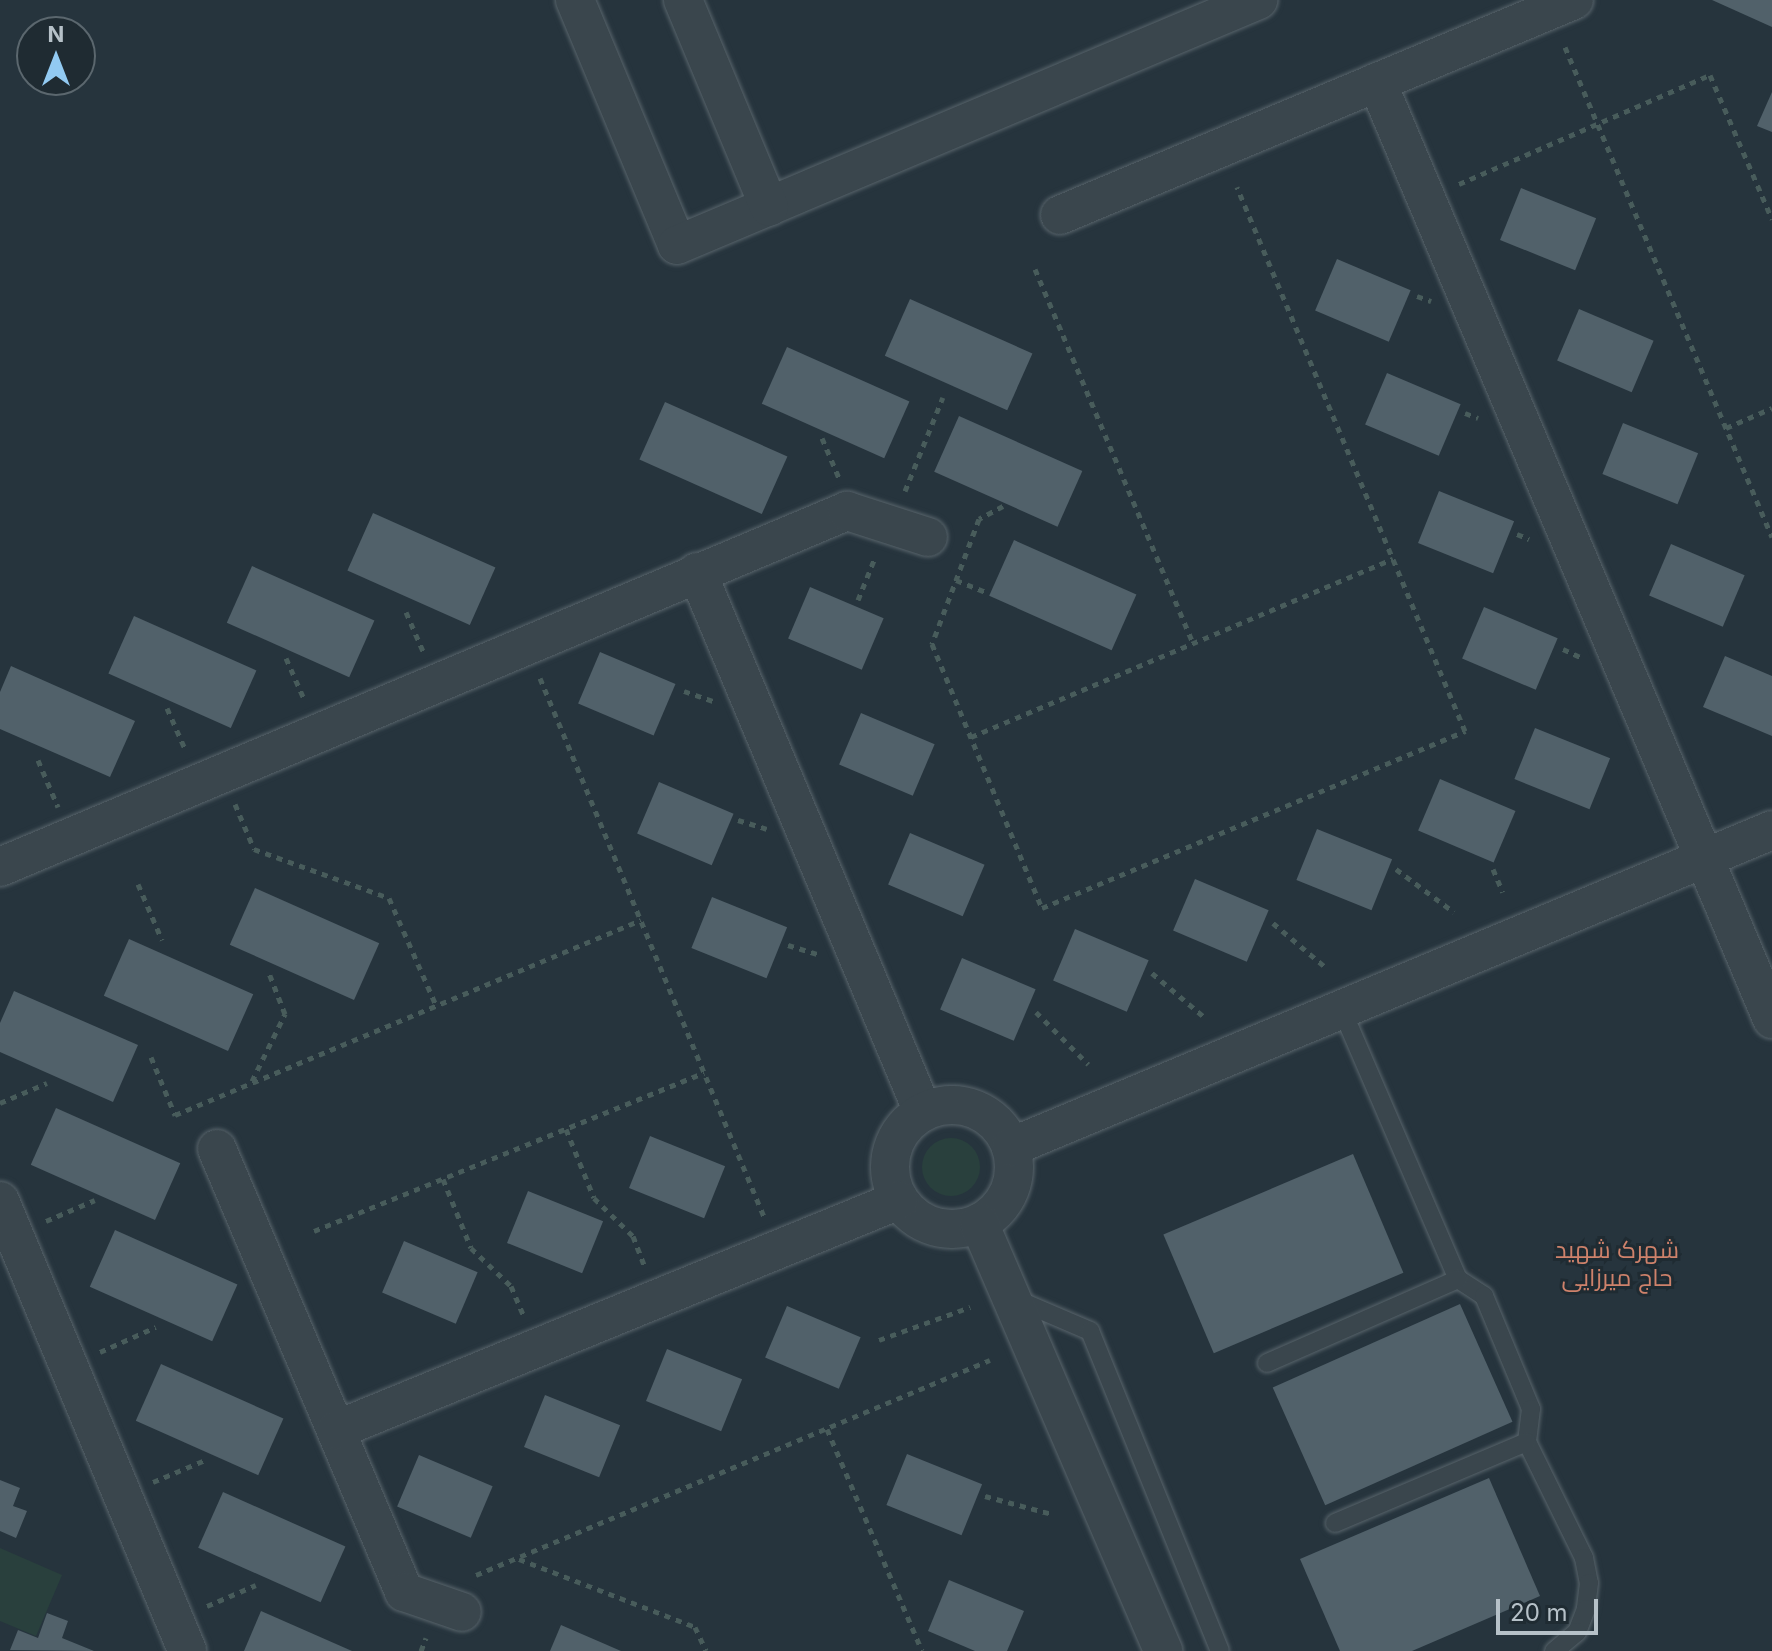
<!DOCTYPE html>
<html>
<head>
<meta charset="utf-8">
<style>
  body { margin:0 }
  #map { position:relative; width:1772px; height:1651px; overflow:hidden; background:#26343d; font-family:Inter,Cairo,sans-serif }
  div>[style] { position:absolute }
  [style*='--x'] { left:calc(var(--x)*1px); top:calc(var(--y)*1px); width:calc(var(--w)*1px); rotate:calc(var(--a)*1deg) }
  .green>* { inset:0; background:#29403d }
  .round { border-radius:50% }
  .building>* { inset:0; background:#51616a; transform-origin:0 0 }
  .path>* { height:5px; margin-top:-2.5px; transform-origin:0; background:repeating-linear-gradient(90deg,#485c5b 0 6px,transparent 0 12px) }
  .roads { filter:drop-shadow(0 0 2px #58646b) drop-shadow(0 0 2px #58646b) }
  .lane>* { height:18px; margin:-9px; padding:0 9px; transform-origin:9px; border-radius:9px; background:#3a464d }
  .street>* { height:38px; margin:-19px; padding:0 19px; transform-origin:19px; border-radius:19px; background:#3a464d }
  .street>.ring { margin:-19px; padding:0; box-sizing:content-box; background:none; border:38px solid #3a464d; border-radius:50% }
  span { translate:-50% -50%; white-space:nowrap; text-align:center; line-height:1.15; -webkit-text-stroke:6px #1f2b32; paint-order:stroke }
  .neighbourhood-label { font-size:24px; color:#ce826b }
  .north { position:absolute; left:16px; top:16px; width:80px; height:80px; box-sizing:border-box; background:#1f2b32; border:2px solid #5b676e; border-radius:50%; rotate:0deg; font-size:22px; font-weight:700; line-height:32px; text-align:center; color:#b6c1c8 }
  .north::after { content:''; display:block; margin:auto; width:28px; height:36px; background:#92caf2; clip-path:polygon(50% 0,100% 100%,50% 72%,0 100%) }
  .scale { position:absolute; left:1496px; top:1599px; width:102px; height:36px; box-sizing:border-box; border:4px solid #b6c1c8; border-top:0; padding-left:10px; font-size:24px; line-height:28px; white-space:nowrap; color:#b6c1c8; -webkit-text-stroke:6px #1f2b32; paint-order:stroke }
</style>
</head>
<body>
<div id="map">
  <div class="green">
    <div class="round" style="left:922px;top:1138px;width:58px;height:58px"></div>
    <div style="clip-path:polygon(0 1548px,62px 1575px,36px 1636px,0 1621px)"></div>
  </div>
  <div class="building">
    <div style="clip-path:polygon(1712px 0,1772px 0,1772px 27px)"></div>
    <div style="clip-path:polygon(1772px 92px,1772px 132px,1757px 126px)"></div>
    <div style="left:1521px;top:188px;width:81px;height:56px;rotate:22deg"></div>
    <div style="left:1337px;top:259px;width:80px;height:56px;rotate:23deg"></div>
    <div style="left:910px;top:299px;width:134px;height:62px;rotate:24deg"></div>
    <div style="left:1579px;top:309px;width:81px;height:56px;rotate:23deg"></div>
    <div style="left:787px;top:347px;width:134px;height:62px;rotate:24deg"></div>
    <div style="left:1387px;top:373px;width:80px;height:56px;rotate:23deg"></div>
    <div style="left:665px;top:402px;width:134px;height:63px;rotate:24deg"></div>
    <div style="left:959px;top:416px;width:135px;height:61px;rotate:24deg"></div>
    <div style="left:1623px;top:423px;width:81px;height:55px;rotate:22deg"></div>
    <div style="left:1439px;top:491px;width:81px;height:56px;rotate:22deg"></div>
    <div style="left:373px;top:513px;width:134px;height:63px;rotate:24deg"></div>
    <div style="left:1014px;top:540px;width:134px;height:61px;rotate:24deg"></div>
    <div style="left:1671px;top:544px;width:80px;height:56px;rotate:23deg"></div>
    <div style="left:252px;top:566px;width:134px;height:62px;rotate:24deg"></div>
    <div style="left:810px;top:587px;width:80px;height:56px;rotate:23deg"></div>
    <div style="left:1484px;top:607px;width:80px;height:56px;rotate:23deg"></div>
    <div style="left:134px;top:616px;width:134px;height:63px;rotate:24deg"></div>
    <div style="left:600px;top:652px;width:82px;height:56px;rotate:23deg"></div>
    <div style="clip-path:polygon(1725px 656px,1772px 676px,1772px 736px,1703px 707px)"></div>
    <div style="clip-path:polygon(11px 666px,135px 721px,110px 777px,0 729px,0 692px)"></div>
    <div style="left:861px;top:713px;width:80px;height:56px;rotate:23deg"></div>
    <div style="left:1535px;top:728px;width:81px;height:55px;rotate:22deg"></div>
    <div style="left:1440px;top:779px;width:82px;height:56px;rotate:23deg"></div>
    <div style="left:659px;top:782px;width:81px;height:56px;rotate:23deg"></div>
    <div style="left:1317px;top:829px;width:81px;height:55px;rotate:22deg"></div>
    <div style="left:910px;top:833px;width:81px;height:56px;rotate:23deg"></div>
    <div style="left:1195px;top:879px;width:80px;height:56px;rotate:23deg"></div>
    <div style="left:255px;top:888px;width:136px;height:62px;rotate:24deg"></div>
    <div style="left:712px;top:897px;width:81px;height:55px;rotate:22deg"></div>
    <div style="left:1075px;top:929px;width:80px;height:56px;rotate:23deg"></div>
    <div style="left:129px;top:939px;width:136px;height:62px;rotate:24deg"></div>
    <div style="left:962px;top:958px;width:80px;height:56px;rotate:23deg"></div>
    <div style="clip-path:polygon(14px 991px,138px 1045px,113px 1102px,0 1052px,0 1023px)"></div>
    <div style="left:56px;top:1108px;width:136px;height:62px;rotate:24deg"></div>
    <div style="left:650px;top:1136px;width:81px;height:56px;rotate:22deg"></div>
    <div style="left:1353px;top:1154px;width:129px;height:206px;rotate:67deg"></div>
    <div style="left:528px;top:1191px;width:81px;height:56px;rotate:22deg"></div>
    <div style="left:115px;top:1230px;width:134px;height:62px;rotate:24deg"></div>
    <div style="left:404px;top:1241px;width:80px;height:56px;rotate:23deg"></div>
    <div style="left:1460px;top:1304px;width:129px;height:205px;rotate:66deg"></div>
    <div style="left:787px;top:1306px;width:80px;height:56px;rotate:23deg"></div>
    <div style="left:667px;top:1349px;width:81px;height:56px;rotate:22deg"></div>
    <div style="left:161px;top:1364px;width:134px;height:62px;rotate:24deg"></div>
    <div style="left:545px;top:1395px;width:81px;height:56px;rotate:22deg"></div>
    <div style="left:907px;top:1454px;width:81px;height:55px;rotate:22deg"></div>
    <div style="left:419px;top:1455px;width:80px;height:56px;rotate:23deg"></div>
    <div style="clip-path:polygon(1489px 1478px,1540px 1596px,1412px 1651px,1340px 1651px,1300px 1559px)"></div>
    <div style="clip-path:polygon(0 1480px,20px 1488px,13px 1506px,27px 1511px,16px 1538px,0 1531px)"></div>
    <div style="left:223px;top:1492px;width:134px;height:61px;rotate:24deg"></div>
    <div style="clip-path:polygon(949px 1580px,1024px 1611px,1007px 1651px,975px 1651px,928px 1631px)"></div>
    <div style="clip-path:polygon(261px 1611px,352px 1651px,244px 1651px)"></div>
    <div style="clip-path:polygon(47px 1613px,68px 1621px,62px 1638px,94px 1651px,10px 1650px,18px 1630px,38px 1638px)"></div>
    <div style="clip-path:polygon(561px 1625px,621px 1651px,550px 1651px)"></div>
  </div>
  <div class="path">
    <div style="--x:1565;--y:47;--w:532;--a:67.1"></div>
    <div style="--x:1459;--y:184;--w:274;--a:-23.5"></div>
    <div style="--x:1710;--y:75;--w:157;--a:66.7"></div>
    <div style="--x:1035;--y:269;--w:406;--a:67.1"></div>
    <div style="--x:1417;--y:296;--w:15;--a:20"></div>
    <div style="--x:1465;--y:413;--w:14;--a:21"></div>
    <div style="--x:1726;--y:428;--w:50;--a:-23.5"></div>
    <div style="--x:822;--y:438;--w:43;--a:67"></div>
    <div style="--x:905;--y:491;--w:101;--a:-68"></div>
    <div style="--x:1003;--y:506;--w:27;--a:152"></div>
    <div style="--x:979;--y:519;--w:134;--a:110.6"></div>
    <div style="--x:932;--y:644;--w:286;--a:67.4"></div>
    <div style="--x:1042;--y:908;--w:459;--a:-22.7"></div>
    <div style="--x:1465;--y:731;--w:590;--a:-112.74"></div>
    <div style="--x:1517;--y:534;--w:13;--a:23"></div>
    <div style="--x:956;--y:580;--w:31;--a:22"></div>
    <div style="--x:858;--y:600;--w:43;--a:-68.2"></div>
    <div style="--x:406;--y:612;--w:43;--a:66.4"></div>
    <div style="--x:1563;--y:649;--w:19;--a:25"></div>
    <div style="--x:286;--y:658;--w:47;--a:66.2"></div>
    <div style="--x:540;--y:678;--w:586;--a:67.42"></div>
    <div style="--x:684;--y:691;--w:31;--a:19"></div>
    <div style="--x:167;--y:708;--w:47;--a:66.2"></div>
    <div style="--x:971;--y:737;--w:458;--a:-22.9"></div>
    <div style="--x:38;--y:760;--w:51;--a:66.9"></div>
    <div style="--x:235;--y:804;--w:49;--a:67.1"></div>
    <div style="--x:254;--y:849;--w:144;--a:19.9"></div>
    <div style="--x:389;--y:898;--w:117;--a:66.3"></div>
    <div style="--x:738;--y:820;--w:30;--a:17"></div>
    <div style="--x:1396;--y:869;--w:72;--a:36.6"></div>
    <div style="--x:1493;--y:869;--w:25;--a:67"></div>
    <div style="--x:138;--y:884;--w:61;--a:66.8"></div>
    <div style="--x:1273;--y:923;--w:67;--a:40.1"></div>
    <div style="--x:788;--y:945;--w:31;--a:17"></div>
    <div style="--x:1152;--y:973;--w:67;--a:40.1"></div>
    <div style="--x:1036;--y:1012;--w:74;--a:45"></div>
    <div style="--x:151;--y:1057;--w:63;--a:67.5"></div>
    <div style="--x:175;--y:1115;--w:505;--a:-22.71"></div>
    <div style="--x:252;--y:1081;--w:75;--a:-63.8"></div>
    <div style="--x:285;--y:1014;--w:44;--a:-111.3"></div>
    <div style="--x:0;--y:1103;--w:51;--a:-23.1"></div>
    <div style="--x:566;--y:1129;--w:74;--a:67.9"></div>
    <div style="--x:594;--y:1198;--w:54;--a:44.3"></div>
    <div style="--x:633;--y:1236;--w:34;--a:69"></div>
    <div style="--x:443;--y:1179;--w:74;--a:67.9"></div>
    <div style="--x:471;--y:1248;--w:55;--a:43.5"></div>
    <div style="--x:511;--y:1286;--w:34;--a:67"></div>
    <div style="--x:46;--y:1221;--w:53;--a:-23.2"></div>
    <div style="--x:314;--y:1231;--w:421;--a:-22.1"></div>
    <div style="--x:879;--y:1340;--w:97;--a:-19.9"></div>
    <div style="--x:100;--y:1352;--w:61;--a:-24.1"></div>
    <div style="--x:827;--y:1429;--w:241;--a:66.8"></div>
    <div style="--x:153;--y:1482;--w:56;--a:-22.9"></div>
    <div style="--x:985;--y:1496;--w:69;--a:15"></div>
    <div style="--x:519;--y:1559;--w:189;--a:21.1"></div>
    <div style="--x:695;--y:1627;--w:26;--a:65"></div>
    <div style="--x:476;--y:1575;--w:557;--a:-22.7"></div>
    <div style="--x:207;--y:1606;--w:53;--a:-23.2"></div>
    <div style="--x:421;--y:1651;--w:14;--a:-69"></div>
  </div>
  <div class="roads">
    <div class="lane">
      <div style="--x:1342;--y:1010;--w:293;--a:66.7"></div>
      <div style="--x:1458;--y:1279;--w:31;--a:33"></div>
      <div style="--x:1484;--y:1296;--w:122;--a:67.4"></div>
      <div style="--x:1531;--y:1409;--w:33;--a:97"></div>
      <div style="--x:1527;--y:1442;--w:129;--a:63.8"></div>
      <div style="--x:1584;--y:1558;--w:25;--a:79"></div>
      <div style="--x:1589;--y:1583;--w:26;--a:97"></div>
      <div style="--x:1586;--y:1609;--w:25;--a:111"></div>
      <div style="--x:1577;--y:1632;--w:30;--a:140"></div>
      <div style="--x:1013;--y:1298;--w:84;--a:23.2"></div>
      <div style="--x:1090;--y:1331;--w:345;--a:67.9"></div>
      <div style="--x:1267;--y:1363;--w:209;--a:-23.7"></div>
      <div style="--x:1335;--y:1523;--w:208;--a:-22.9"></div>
    </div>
    <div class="street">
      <div style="--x:575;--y:0;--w:265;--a:67.4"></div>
      <div style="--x:677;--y:245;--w:631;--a:-22.86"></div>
      <div style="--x:683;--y:0;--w:224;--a:67.4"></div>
      <div style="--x:1377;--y:82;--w:1017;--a:67.14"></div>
      <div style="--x:1060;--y:215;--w:557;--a:-22.7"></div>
      <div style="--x:697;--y:572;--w:585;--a:67.29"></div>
      <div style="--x:0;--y:867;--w:919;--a:-22.8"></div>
      <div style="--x:847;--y:511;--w:85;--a:17.8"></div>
      <div class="ring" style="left:890px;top:1105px;width:86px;height:86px"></div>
      <div style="--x:1011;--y:1147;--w:824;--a:-22.61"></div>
      <div style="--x:217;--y:1149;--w:481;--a:67.1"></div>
      <div style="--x:404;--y:1592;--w:61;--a:19"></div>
      <div style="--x:0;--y:1201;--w:487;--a:67.4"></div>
      <div style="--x:979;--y:1223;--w:466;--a:66.7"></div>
      <div style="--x:336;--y:1430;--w:608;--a:-22.22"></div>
    </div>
  </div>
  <div class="neighbourhood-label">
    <span style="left:1617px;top:1264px">شهرک شهید<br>حاج میرزایی</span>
  </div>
  <div class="north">N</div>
  <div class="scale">20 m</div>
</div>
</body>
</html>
